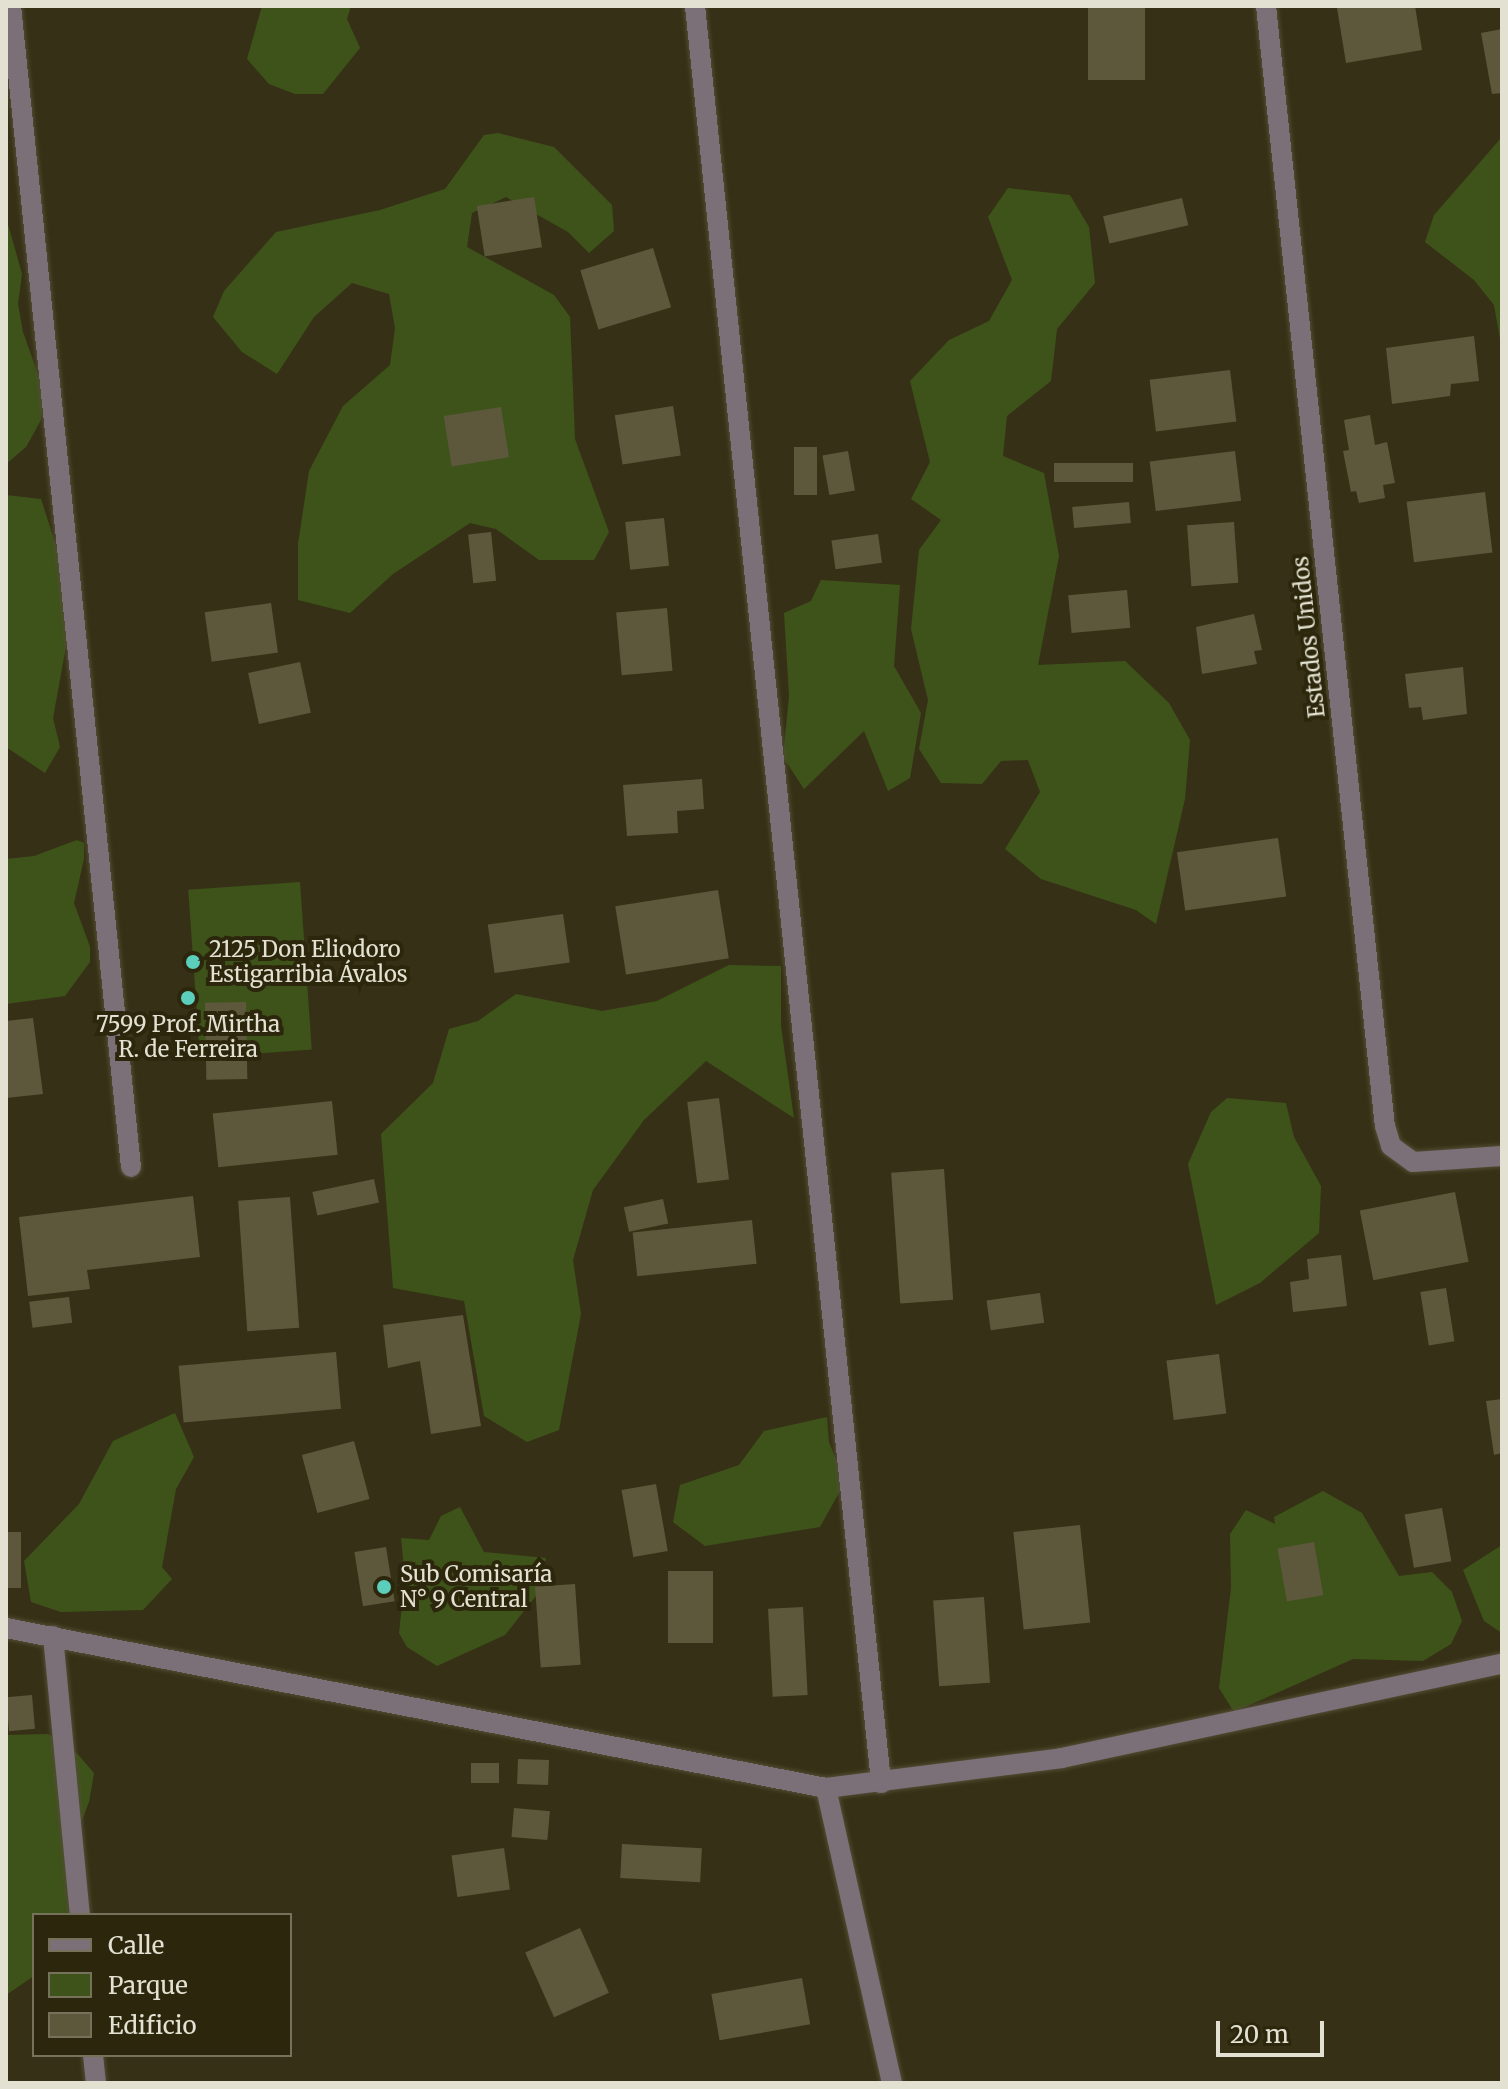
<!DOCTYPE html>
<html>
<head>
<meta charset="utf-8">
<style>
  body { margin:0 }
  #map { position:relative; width:1508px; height:2089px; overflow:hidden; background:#363116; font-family:Merriweather,serif }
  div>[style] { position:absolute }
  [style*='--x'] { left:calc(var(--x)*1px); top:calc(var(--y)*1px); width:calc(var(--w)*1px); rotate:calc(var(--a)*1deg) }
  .green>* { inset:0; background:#3e531a; transform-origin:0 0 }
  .building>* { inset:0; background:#5d583c; transform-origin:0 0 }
  .roads { filter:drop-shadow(0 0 2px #524d34) drop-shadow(0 0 2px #524d34) }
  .minor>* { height:20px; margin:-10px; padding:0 10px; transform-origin:10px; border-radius:10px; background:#7b6f78 }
  .dots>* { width:22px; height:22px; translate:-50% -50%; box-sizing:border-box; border:4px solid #2c270c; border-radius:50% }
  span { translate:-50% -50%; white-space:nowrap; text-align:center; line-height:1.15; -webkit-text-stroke:8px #2c270c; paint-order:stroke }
  .street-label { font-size:22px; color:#e3e1d1 }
  .poi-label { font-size:22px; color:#e3e1d1 }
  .left { translate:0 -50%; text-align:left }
  .frame { position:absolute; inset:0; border:8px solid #e3e1d1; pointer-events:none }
  .legend { position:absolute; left:32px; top:1913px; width:260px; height:144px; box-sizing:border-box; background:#2c270c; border:2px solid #75715b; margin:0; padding:10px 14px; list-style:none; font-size:24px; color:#e3e1d1 }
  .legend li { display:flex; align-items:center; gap:16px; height:40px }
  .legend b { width:40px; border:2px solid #75715b }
  .scale { position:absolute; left:1216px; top:2021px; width:108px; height:36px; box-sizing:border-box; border:4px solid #e3e1d1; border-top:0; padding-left:10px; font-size:24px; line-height:28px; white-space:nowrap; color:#e3e1d1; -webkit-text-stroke:6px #2c270c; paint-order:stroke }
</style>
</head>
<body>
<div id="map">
  <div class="green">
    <div style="clip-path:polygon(262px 6px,351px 6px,347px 19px,360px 48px,323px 94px,295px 94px,269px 84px,247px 59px)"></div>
    <div style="clip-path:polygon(498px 133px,554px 147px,612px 205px,614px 231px,589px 253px,568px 232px,506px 197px,472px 213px,467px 247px,554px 295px,570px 317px,575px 439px,609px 532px,594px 560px,539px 560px,496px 529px,470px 523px,393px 574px,350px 613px,298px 600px,298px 544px,309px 471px,343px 406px,390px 365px,395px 328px,389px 294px,352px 283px,314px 317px,277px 374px,242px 352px,213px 317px,224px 291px,276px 232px,380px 210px,445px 189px,484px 135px)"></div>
    <div style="clip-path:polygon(1502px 137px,1502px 350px,1494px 305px,1474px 280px,1425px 242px,1434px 215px)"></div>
    <div style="clip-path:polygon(1008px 188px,1070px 195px,1089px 227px,1095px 283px,1057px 329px,1051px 381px,1007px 416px,1003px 456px,1044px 473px,1059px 556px,1038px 665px,1125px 661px,1169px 703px,1190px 740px,1185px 799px,1156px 924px,1136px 910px,1041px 879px,1005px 849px,1040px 792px,1028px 760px,1001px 761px,982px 784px,941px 783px,919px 749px,928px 700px,911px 629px,919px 550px,941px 520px,911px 499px,930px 462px,910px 381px,949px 340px,989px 321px,1012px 280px,988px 217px)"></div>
    <div style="clip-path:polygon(6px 217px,22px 274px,18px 304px,23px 332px,44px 391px,41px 420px,26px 447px,6px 464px)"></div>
    <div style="clip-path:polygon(6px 495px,41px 499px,61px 561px,69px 630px,53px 718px,60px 747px,45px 773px,6px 747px)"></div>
    <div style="clip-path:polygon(821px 580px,900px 585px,894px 666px,921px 713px,910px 778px,888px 791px,864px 731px,804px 789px,783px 757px,789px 696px,784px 613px,811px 601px)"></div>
    <div style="clip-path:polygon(77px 840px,84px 843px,84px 859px,74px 903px,90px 947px,90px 962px,65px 996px,6px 1004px,6px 859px,34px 856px)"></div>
    <div style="left:300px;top:882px;width:168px;height:112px;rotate:86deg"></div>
    <div style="clip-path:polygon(729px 965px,781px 966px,781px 1026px,794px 1118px,706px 1061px,644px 1120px,593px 1190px,573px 1260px,581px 1314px,559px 1430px,527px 1442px,484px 1416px,464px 1301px,393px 1288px,381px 1134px,433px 1083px,449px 1029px,478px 1021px,516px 994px,602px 1011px,657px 1001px)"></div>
    <div style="clip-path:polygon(1227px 1098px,1286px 1103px,1294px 1137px,1321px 1186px,1319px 1233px,1260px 1283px,1216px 1305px,1188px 1164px,1211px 1112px)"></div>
    <div style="clip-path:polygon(175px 1413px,194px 1457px,176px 1489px,162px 1567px,172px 1579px,143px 1610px,61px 1612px,31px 1602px,24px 1561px,79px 1504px,113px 1441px)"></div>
    <div style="clip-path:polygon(827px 1417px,829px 1442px,845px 1482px,820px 1527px,705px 1546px,673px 1522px,680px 1485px,739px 1465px,764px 1431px)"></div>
    <div style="clip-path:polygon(1323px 1491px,1362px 1513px,1399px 1576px,1432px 1572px,1452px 1592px,1462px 1621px,1451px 1644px,1423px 1661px,1353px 1659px,1234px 1712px,1219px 1688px,1231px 1588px,1230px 1534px,1246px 1510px,1275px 1524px,1274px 1517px)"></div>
    <div style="clip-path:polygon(460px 1507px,484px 1552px,546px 1558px,539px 1592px,505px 1635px,437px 1666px,407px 1647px,399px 1633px,405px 1578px,401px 1538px,429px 1540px,441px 1516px)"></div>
    <div style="clip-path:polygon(1502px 1545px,1502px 1633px,1484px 1621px,1463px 1570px)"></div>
    <div style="clip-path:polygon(48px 1734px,74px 1750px,94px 1773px,89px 1802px,67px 1860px,69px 1915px,34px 1915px,34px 1976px,6px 1995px,6px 1735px)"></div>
  </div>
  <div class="building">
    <div style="left:1088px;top:6px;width:57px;height:74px"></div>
    <div style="clip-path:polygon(1415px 6px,1422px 50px,1346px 63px,1337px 8px)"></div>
    <div style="clip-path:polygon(1502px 29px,1502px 93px,1492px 94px,1481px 33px)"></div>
    <div style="left:534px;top:197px;width:51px;height:58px;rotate:81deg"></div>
    <div style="left:1182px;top:198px;width:28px;height:81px;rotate:77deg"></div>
    <div style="left:653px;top:248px;width:62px;height:76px;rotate:73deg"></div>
    <div style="clip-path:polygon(1474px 336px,1479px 381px,1451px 384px,1450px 396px,1392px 404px,1386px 348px)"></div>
    <div style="left:1230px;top:370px;width:52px;height:81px;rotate:83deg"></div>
    <div style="left:673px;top:406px;width:50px;height:59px;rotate:81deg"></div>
    <div style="left:501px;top:407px;width:51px;height:58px;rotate:81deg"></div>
    <div style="clip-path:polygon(1370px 415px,1375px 445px,1387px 442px,1395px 483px,1383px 485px,1385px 498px,1359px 503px,1356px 491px,1351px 492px,1343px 451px,1349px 450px,1344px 420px)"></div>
    <div style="left:794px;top:447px;width:23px;height:48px"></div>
    <div style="left:848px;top:451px;width:40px;height:26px;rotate:80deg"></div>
    <div style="left:1235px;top:451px;width:50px;height:86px;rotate:83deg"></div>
    <div style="left:1133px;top:463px;width:19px;height:79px;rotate:90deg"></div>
    <div style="left:1485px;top:492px;width:61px;height:79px;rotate:83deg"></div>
    <div style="left:1129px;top:502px;width:21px;height:57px;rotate:85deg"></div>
    <div style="left:664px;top:518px;width:48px;height:39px;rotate:84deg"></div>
    <div style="left:1234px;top:522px;width:61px;height:47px;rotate:86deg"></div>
    <div style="left:491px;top:532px;width:49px;height:23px;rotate:84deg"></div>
    <div style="left:878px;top:534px;width:29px;height:47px;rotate:82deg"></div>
    <div style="left:1127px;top:590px;width:38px;height:59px;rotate:85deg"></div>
    <div style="left:271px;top:603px;width:50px;height:67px;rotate:82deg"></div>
    <div style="left:667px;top:608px;width:63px;height:51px;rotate:85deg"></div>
    <div style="clip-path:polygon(1254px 614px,1262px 650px,1254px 651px,1257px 664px,1202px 674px,1196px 627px)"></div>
    <div style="left:300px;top:662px;width:52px;height:53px;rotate:78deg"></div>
    <div style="clip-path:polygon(1463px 667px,1467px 714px,1423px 720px,1421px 707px,1409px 708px,1405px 674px)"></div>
    <div style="clip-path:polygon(702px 779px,704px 809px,677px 811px,678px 833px,627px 836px,623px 785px)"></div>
    <div style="left:1278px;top:838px;width:59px;height:102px;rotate:82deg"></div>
    <div style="left:718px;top:890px;width:69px;height:104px;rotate:81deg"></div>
    <div style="left:563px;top:914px;width:49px;height:76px;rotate:82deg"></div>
    <div style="left:246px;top:1002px;width:77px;height:41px;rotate:89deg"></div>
    <div style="clip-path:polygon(33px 1018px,43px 1094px,6px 1098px,6px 1021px)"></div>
    <div style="left:719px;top:1098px;width:82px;height:32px;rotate:83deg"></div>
    <div style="left:332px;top:1101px;width:54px;height:120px;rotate:84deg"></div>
    <div style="left:944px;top:1169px;width:131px;height:53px;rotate:86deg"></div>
    <div style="left:374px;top:1179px;width:24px;height:63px;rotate:78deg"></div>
    <div style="left:1455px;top:1192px;width:71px;height:97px;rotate:79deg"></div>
    <div style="clip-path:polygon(193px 1196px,200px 1257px,87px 1270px,90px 1289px,28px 1296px,19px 1217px)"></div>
    <div style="left:290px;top:1197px;width:131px;height:52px;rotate:86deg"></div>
    <div style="left:663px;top:1199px;width:25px;height:40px;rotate:78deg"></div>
    <div style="left:752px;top:1220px;width:44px;height:120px;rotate:84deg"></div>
    <div style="clip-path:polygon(1341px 1255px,1347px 1306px,1293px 1312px,1290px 1282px,1309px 1279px,1307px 1259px)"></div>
    <div style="left:1446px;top:1288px;width:54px;height:26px;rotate:81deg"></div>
    <div style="left:1040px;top:1293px;width:30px;height:54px;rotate:82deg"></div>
    <div style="left:69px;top:1297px;width:26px;height:40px;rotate:83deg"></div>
    <div style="clip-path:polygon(463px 1315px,481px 1426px,431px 1434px,420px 1361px,388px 1368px,383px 1325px)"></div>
    <div style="left:336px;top:1352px;width:57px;height:158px;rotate:85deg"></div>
    <div style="left:1219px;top:1354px;width:60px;height:53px;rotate:83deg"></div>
    <div style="clip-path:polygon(1502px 1399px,1502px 1453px,1494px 1455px,1486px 1401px)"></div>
    <div style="left:354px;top:1441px;width:60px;height:54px;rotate:75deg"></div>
    <div style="left:656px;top:1484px;width:68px;height:35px;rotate:80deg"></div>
    <div style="left:1442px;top:1508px;width:54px;height:38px;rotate:80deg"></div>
    <div style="left:1080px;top:1525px;width:98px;height:67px;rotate:84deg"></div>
    <div style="left:21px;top:1532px;width:56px;height:15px;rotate:90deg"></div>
    <div style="left:1314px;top:1542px;width:54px;height:37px;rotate:80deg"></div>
    <div style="left:386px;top:1547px;width:55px;height:32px;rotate:81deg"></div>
    <div style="left:668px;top:1571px;width:45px;height:72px"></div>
    <div style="left:575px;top:1584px;width:81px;height:40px;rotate:86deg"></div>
    <div style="left:984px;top:1597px;width:86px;height:51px;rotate:86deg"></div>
    <div style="left:803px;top:1607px;width:88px;height:35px;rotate:87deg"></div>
    <div style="left:32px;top:1695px;width:34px;height:26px;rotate:85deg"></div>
    <div style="left:518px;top:1759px;width:31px;height:25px;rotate:2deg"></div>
    <div style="left:471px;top:1763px;width:28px;height:20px"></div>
    <div style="left:514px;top:1808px;width:36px;height:29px;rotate:5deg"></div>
    <div style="left:622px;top:1844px;width:80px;height:34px;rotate:3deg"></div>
    <div style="left:504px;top:1848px;width:42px;height:53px;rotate:82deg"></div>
    <div style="left:580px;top:1928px;width:71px;height:60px;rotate:66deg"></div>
    <div style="left:802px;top:1978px;width:47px;height:92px;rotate:80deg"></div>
  </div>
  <div class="roads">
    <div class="minor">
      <div style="--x:11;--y:6;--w:1167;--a:84.1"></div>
      <div style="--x:695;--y:6;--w:1787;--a:84.02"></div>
      <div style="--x:1266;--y:6;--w:1126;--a:83.94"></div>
      <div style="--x:1385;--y:1126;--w:21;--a:73"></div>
      <div style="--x:1391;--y:1146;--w:27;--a:36"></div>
      <div style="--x:1413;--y:1162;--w:89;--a:-3.9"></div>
      <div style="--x:6;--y:1628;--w:835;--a:11.04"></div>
      <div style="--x:826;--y:1788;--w:238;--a:-7.2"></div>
      <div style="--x:1062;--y:1758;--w:450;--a:-12.1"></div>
      <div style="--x:53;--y:1636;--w:280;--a:84.5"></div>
      <div style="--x:826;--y:1788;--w:302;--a:77.4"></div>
      <div style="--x:93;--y:2055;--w:28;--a:84"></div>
    </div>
  </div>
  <div class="dots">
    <div style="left:193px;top:962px;background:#5bcebc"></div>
    <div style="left:188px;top:998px;background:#5bcebc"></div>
    <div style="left:384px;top:1587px;background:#5bcebc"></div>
  </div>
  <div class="street-label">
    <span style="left:1309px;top:637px;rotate:-96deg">Estados Unidos</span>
  </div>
  <div class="poi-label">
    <span class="left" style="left:209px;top:962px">2125 Don Eliodoro<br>Estigarribia Ávalos</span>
    <span style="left:188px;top:1037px">7599 Prof. Mirtha<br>R. de Ferreira</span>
    <span class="left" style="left:400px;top:1587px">Sub Comisaría<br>N° 9 Central</span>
  </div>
  <div class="frame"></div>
  <ul class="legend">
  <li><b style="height:10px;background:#7b6f78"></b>Calle</li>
  <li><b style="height:22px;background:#3e531a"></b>Parque</li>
  <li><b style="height:22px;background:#5d583c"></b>Edificio</li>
  </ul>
  <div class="scale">20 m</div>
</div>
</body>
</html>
